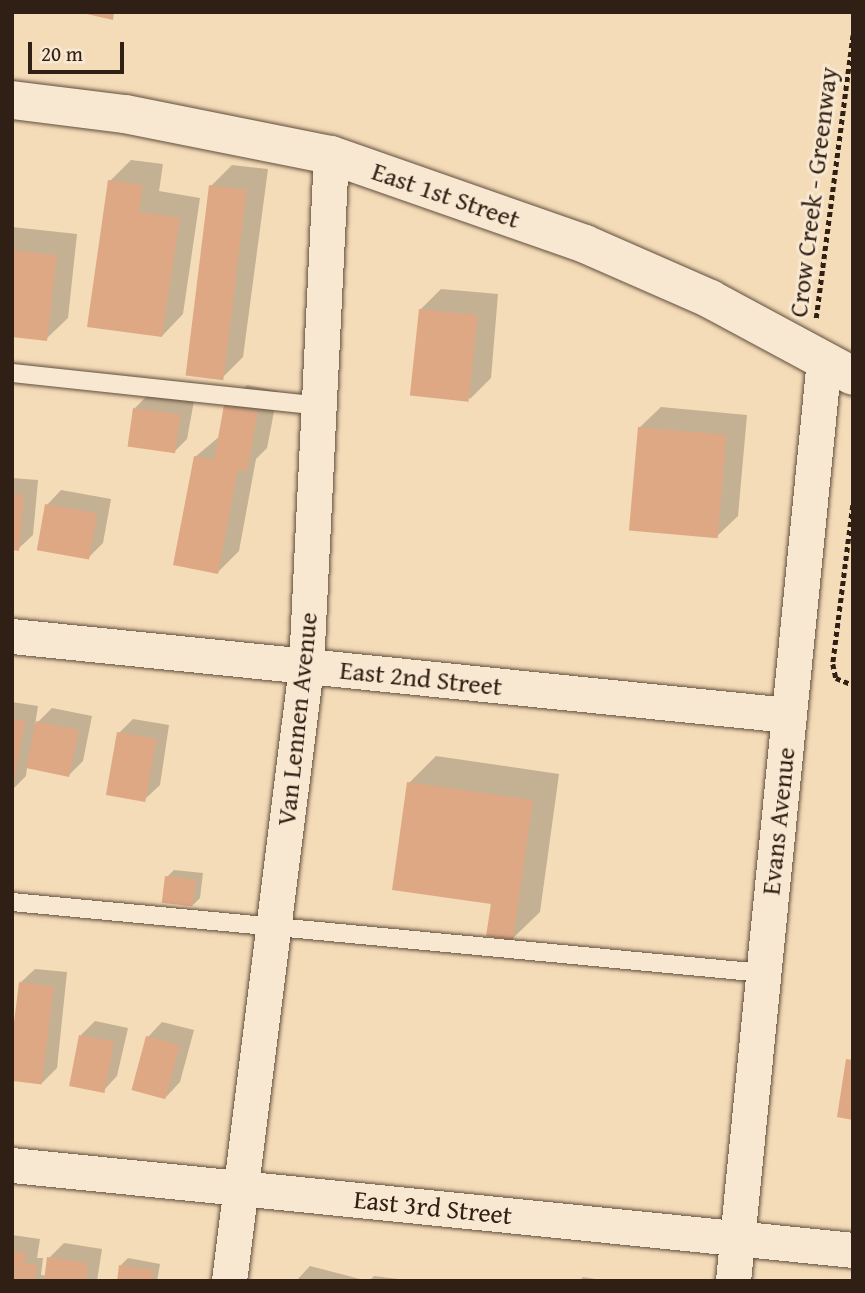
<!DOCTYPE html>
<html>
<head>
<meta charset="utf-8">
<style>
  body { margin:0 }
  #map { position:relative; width:865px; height:1293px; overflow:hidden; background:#f5dcb8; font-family:"Gentium Book Plus",serif }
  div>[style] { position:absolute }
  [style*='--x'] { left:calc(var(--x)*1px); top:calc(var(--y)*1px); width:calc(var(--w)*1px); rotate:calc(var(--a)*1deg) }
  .shadow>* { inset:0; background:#0003 }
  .building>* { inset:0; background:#dfa885; transform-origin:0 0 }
  .path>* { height:4.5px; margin-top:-2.25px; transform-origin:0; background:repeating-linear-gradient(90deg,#2f1f14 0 5px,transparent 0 8.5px) }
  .roads { filter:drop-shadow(0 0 2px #604e3d) drop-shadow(0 0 2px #604e3d) }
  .lane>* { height:18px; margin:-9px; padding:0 9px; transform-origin:9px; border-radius:9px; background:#f8e8d1 }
  .street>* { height:35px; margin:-17.5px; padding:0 17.5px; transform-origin:17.5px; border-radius:17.5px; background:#f8e8d1 }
  .secondary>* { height:38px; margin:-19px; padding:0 19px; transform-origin:19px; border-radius:19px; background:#f8e8d1 }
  span { translate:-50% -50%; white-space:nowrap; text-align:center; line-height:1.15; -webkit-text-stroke:6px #f8e8d1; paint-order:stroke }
  .street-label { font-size:26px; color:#2f1f14 }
  .frame { position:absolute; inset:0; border:14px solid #2f1f14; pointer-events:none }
  .scale { position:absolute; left:28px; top:42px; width:96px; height:32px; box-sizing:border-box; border:4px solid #2f1f14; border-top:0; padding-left:9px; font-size:21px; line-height:24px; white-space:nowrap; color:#2f1f14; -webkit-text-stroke:5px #f8e8d1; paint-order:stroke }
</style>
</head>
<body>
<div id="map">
  <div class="shadow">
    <div style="clip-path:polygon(131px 160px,163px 164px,159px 191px,200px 198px,183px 314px,162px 336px,110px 181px)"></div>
    <div style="clip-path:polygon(232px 165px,268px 169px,243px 357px,222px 378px,211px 186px)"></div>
    <div style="clip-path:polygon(12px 227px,77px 234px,68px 318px,46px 339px,12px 335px)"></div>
    <div style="clip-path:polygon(441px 289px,498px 294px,491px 378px,470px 399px,420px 310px)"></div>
    <div style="clip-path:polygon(247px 385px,278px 391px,267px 448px,256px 459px,239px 551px,218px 572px,195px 457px,220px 436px,226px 406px)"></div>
    <div style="clip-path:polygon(149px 394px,194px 401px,187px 439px,173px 453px,135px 408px)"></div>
    <div style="clip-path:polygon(661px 407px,747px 415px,738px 516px,716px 537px,639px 428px)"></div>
    <div style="clip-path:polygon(12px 478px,38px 480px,33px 535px,18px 549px,12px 549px)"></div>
    <div style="clip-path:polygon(61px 490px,111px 499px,103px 543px,88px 558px,47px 505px)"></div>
    <div style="clip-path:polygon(12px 702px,38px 706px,35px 725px,52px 708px,92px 716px,83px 761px,69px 775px,27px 767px,26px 776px,12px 790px)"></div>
    <div style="clip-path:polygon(133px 719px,169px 725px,160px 785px,145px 799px,119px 733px)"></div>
    <div style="clip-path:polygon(436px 756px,559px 774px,540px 912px,513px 938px,409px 783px)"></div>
    <div style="clip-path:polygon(174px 870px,203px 873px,200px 898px,193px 905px,167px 877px)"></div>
    <div style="clip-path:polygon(35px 969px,67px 972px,57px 1068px,42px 1083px,12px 1079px,20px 983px)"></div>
    <div style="clip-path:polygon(95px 1021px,128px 1028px,117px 1076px,103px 1091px,81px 1035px)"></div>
    <div style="clip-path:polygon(162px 1022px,194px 1030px,180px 1082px,166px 1097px,148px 1037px)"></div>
    <div style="clip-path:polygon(12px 1235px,40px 1239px,37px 1258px,43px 1258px,41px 1275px,47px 1276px,49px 1258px,64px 1243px,102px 1249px,97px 1281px,12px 1281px)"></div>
    <div style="clip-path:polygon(128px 1258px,160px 1264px,157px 1281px,118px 1281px,121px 1265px)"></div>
    <div style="clip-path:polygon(310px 1266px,364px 1280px,364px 1281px,296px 1281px)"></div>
    <div style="clip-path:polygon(374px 1276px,415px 1281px,369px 1281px)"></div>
    <div style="clip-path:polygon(583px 1277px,608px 1281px,579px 1281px)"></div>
  </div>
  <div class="building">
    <div style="clip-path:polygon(78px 12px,114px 12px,113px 20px)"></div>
    <div style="clip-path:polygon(108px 180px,143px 185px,139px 212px,180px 218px,162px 337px,87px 327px)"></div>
    <div style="left:209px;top:185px;width:38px;height:192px;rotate:7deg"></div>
    <div style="clip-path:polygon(12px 250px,57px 255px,47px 341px,12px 337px)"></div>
    <div style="left:419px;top:309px;width:59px;height:87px;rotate:6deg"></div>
    <div style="clip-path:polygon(224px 405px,258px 412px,247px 471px,238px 470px,218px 574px,173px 565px,194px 456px,214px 460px)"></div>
    <div style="left:133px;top:408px;width:48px;height:39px;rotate:8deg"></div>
    <div style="left:638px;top:427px;width:89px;height:104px;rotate:5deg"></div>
    <div style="clip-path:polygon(12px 493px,24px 495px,19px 551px,12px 550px)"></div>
    <div style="left:45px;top:504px;width:53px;height:47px;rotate:10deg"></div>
    <div style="clip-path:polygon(12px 718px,25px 721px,14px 783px,12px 783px)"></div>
    <div style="left:36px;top:721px;width:44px;height:48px;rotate:12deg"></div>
    <div style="left:117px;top:732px;width:40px;height:64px;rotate:10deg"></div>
    <div style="clip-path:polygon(407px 782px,533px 800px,513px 940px,486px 936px,491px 904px,392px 890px)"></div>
    <div style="left:165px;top:876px;width:31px;height:27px;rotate:7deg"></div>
    <div style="left:19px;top:982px;width:35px;height:99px;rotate:7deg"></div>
    <div style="left:79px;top:1035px;width:36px;height:52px;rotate:11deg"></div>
    <div style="left:146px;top:1036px;width:35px;height:56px;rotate:15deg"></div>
    <div style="clip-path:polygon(846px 1059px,853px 1060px,853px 1120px,837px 1117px)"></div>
    <div style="clip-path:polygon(12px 1251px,26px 1253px,22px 1281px,12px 1281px)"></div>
    <div style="clip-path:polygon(47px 1257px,88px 1263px,86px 1281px,44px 1281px)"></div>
    <div style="left:25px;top:1263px;width:12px;height:18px;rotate:9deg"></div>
    <div style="clip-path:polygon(119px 1265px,154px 1270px,152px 1281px,117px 1281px)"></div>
  </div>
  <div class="path">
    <div style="--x:816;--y:318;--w:285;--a:-82.6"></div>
    <div style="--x:853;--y:505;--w:160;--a:97.2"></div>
    <div style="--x:833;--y:664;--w:14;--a:78"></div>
    <div style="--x:836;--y:678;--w:18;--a:22"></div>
  </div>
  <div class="roads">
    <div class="lane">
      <div style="--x:12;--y:373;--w:309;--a:6.1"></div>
      <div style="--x:12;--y:902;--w:754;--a:5.4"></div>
    </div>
    <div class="street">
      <div style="--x:12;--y:636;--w:781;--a:5.81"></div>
      <div style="--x:12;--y:1165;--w:845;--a:5.77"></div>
      <div style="--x:229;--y:1281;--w:620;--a:-82.86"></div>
      <div style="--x:306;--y:666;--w:512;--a:-87.2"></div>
      <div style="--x:733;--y:1281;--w:925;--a:-84.36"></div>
    </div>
    <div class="secondary">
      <div style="--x:12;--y:100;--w:114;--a:7.1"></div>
      <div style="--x:125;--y:114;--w:210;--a:11.3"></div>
      <div style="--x:331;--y:155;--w:269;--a:19.3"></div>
      <div style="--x:585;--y:244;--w:137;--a:23.7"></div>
      <div style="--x:710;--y:299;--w:162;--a:28.3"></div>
    </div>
  </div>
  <div class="street-label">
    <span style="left:813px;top:192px;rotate:-83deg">Crow Creek - Greenway</span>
    <span style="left:446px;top:195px;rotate:19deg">East 1st Street</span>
    <span style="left:421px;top:678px;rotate:6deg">East 2nd Street</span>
    <span style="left:297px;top:719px;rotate:-84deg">Van Lennen Avenue</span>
    <span style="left:778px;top:821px;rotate:-84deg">Evans Avenue</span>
    <span style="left:433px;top:1207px;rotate:6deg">East 3rd Street</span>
  </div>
  <div class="frame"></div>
  <div class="scale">20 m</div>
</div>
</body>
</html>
